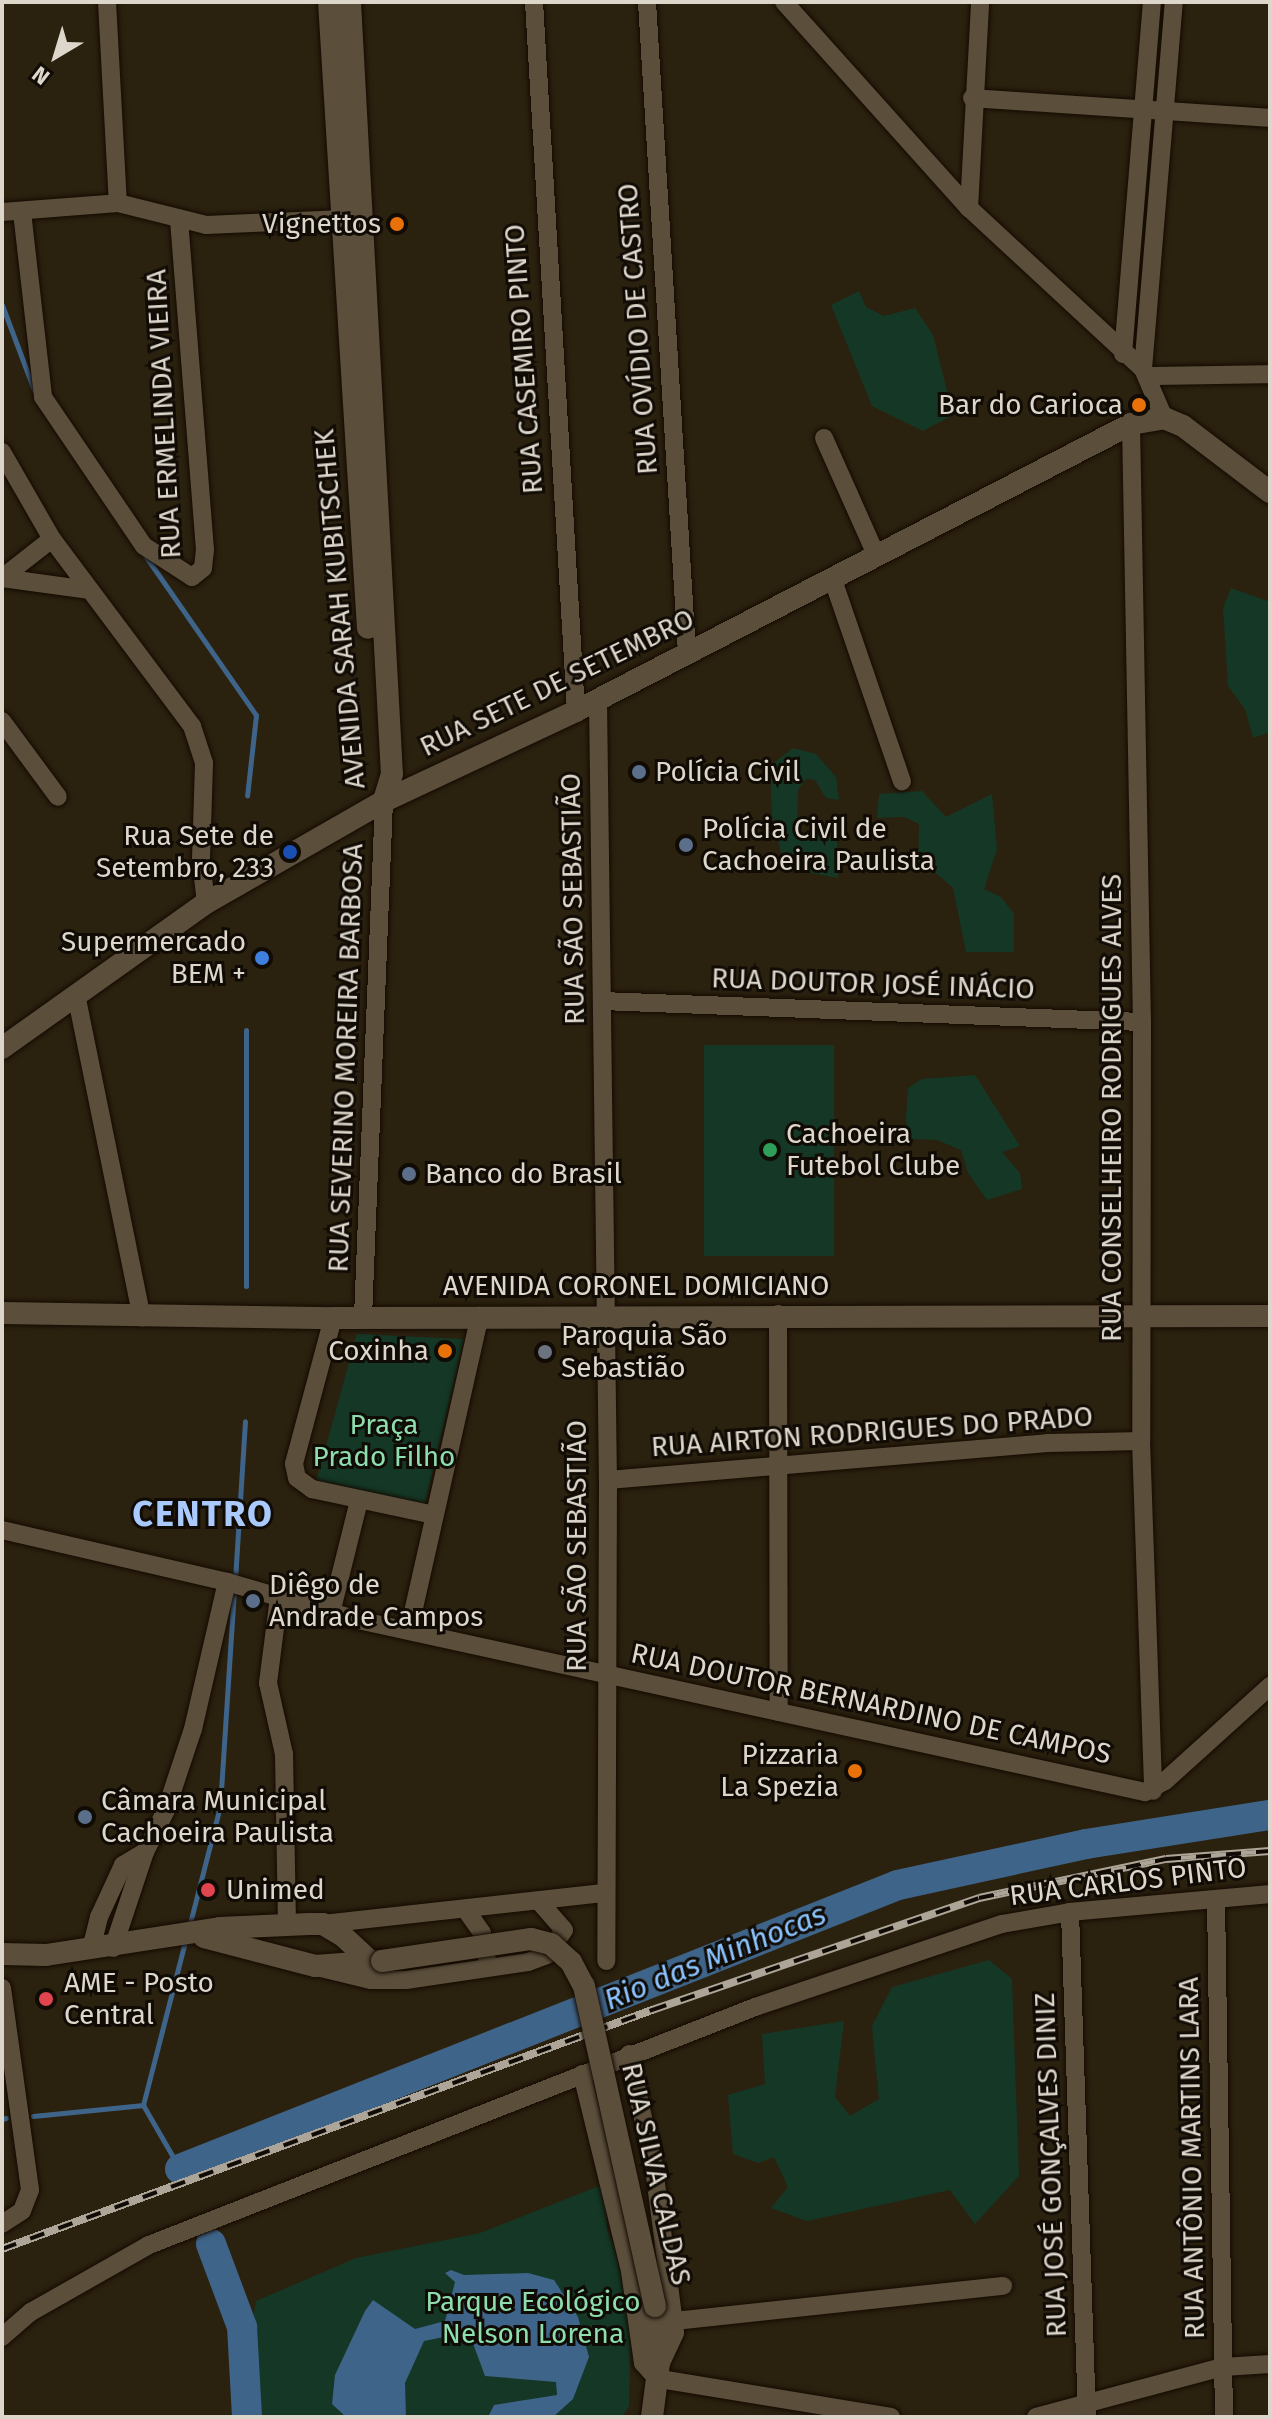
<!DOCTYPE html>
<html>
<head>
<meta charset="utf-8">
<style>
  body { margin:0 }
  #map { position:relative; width:1272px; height:2419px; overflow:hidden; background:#2b210f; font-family:"Fira Sans",sans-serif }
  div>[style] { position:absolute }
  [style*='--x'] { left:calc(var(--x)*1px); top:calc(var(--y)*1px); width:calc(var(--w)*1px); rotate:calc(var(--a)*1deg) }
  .green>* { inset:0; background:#143825; transform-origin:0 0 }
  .water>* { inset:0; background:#3f6489 }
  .stream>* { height:5px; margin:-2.5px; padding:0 2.5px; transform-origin:2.5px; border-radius:2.5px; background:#3f6489 }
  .river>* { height:30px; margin:-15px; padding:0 15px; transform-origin:15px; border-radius:15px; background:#3f6489 }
  .roads { filter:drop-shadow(0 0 2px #140a00) drop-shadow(0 0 2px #140a00) }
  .minor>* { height:18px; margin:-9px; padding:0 9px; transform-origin:9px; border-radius:9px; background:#5b4f3c }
  .tertiary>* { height:22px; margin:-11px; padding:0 11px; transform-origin:11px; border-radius:11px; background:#5b4f3c }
  .secondary>* { height:22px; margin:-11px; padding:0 11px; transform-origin:11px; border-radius:11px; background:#5b4f3c }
  .rail>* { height:8px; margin-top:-4px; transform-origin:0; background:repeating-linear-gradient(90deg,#100b05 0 15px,#ada598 0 30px); box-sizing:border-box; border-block:2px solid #ada598 }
  .bridges { filter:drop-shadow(0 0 2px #140a00) drop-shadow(0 0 2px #140a00) }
  .secondary-bridge>* { height:22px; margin:-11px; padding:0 11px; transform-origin:11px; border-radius:11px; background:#5b4f3c }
  .dots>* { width:22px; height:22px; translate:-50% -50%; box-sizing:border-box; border:4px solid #100b05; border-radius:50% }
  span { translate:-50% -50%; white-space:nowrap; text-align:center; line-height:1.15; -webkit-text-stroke:6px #100b05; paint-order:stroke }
  .poi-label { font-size:28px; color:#ddd6cb }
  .right { translate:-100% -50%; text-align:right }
  .left { translate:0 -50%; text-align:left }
  .street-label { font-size:28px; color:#ddd6cb }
  .park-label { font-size:28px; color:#8dddae }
  .water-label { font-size:30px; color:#8ac3ff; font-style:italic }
  .district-label { font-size:36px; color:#aacafd; font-weight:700; letter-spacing:2px }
  .frame { position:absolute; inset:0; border:4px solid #ddd6cb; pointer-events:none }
  .north { position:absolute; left:16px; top:16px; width:80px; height:80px; -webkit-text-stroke:6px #100b05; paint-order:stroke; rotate:218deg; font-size:22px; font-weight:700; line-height:32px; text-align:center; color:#ddd6cb }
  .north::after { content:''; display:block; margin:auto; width:28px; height:36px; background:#ddd6cb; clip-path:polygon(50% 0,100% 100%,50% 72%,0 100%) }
</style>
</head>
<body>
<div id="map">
  <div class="green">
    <div style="clip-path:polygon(859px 291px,866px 307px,884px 316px,915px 308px,933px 335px,953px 415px,923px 431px,872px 406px,831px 305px)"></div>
    <div style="clip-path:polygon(1231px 588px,1270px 602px,1270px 732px,1253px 738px,1245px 709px,1228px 686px,1223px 608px)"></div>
    <div style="clip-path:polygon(793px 748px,816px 754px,836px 777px,839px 800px,826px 798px,815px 780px,806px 779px,798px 790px,797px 832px,837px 839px,838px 878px,785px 868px,772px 817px,770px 766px)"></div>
    <div style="clip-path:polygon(922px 791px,946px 817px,992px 794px,997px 849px,984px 889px,1001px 897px,1014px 914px,1014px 952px,966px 952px,953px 888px,937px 874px,918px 870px,919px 824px,904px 817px,877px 818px,879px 794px)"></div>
    <div style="left:704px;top:1045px;width:130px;height:211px"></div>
    <div style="clip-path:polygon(975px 1075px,1020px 1146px,1002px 1152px,1020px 1173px,1022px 1189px,987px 1200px,968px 1173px,961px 1150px,937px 1140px,910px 1139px,906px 1120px,908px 1088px,922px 1079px)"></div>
    <div style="clip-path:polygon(357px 1334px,464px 1339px,425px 1504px,368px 1496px,316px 1482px)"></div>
    <div style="clip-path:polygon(989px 1960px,1012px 1979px,1019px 2176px,975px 2224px,950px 2190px,807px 2221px,771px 2208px,788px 2187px,774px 2157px,758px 2163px,733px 2154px,728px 2095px,765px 2084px,762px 2034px,844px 2021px,835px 2097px,850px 2116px,879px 2099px,872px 2026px,892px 1987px)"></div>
    <div style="clip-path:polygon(604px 2184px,607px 2229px,624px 2273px,631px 2311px,629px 2406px,622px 2417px,244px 2417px,241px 2388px,256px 2301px,356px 2258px,480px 2233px)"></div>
  </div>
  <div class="water">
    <div style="clip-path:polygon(451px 2270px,464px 2275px,528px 2273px,554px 2280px,578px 2317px,589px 2357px,573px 2399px,553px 2417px,488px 2417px,494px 2405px,557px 2395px,556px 2382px,485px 2376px,471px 2338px,459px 2334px,424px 2341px,405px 2383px,406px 2417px,346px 2417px,332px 2404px,335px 2375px,365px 2311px,373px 2300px,415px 2329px,445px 2321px,455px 2282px,445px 2273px)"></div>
  </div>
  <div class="stream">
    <div style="--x:2;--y:305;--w:91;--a:69.4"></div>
    <div style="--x:144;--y:554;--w:196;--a:55.2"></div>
    <div style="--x:256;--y:715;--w:81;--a:96.3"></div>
    <div style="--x:246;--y:1286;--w:256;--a:-90"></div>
    <div style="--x:235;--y:1580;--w:159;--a:-86.4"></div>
    <div style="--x:189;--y:1927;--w:125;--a:-75.6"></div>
    <div style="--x:220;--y:1806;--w:216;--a:-86.3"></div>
    <div style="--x:33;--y:2116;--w:111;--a:-5.7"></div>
    <div style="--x:2;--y:2119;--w:4;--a:-14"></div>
    <div style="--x:180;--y:2169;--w:74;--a:-120"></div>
    <div style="--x:143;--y:2105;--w:169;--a:-75.6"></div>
  </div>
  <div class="river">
    <div style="--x:180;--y:2169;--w:772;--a:-21.58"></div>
    <div style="--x:898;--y:1885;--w:192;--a:-12.3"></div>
    <div style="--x:1086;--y:1844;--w:186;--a:-9"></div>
    <div style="--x:211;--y:2244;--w:89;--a:69.5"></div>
    <div style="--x:242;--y:2327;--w:90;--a:86.8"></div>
  </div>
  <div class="roads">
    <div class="minor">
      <div style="--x:107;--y:2;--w:201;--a:86.9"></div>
      <div style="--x:534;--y:2;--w:710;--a:86.61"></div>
      <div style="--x:647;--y:2;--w:651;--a:86.48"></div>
      <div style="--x:784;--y:2;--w:277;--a:48.1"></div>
      <div style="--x:969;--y:208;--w:237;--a:42.8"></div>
      <div style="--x:1143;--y:369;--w:53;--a:66.8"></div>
      <div style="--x:972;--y:98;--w:299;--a:3.8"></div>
      <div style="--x:969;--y:208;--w:206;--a:-86.9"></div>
      <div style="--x:2;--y:212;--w:116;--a:-4.4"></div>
      <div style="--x:118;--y:203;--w:91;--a:14"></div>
      <div style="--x:206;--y:225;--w:138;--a:-2.5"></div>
      <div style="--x:22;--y:212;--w:186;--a:83.5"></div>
      <div style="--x:43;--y:397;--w:180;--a:55.9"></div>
      <div style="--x:144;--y:546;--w:57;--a:32.9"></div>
      <div style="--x:192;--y:577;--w:14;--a:-39"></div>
      <div style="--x:203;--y:568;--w:18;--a:-84"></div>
      <div style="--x:205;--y:550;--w:331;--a:-94.5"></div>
      <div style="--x:1123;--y:354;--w:353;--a:-85.3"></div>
      <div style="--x:1143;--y:369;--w:368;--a:-85.2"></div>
      <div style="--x:1148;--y:376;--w:122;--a:-0.9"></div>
      <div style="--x:1131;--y:424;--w:598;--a:88.95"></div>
      <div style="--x:1142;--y:1022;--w:419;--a:90.1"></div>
      <div style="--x:1141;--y:1441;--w:350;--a:88"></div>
      <div style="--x:824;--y:438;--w:128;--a:66"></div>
      <div style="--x:2;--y:452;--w:100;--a:60.1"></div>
      <div style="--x:52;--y:539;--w:234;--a:53.2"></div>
      <div style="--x:192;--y:726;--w:39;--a:72"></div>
      <div style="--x:204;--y:763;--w:98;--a:91.8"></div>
      <div style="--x:201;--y:861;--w:42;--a:83.2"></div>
      <div style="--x:832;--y:577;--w:216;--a:71.1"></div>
      <div style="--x:2;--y:578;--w:89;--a:7.8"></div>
      <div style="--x:2;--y:578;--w:63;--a:-38"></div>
      <div style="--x:598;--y:700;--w:780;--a:89.27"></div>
      <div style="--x:608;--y:1480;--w:481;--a:90.2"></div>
      <div style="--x:2;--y:721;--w:94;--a:53.6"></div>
      <div style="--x:76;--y:994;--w:330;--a:78.5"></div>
      <div style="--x:602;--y:1001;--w:540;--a:2.23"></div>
      <div style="--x:778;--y:1314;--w:398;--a:89.9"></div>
      <div style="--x:363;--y:1317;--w:516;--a:-87.67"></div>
      <div style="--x:333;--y:1318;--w:151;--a:105"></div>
      <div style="--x:294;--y:1464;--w:14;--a:78"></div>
      <div style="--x:297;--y:1478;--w:19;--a:36"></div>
      <div style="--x:312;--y:1489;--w:125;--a:12"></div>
      <div style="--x:608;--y:1480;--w:441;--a:-4.8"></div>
      <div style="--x:1047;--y:1443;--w:94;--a:-1.2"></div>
      <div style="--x:2;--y:1530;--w:231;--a:13"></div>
      <div style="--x:227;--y:1582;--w:136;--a:16.2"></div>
      <div style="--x:358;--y:1620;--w:806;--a:12.33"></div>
      <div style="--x:1145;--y:1792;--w:23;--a:-29"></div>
      <div style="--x:1165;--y:1781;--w:142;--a:-42.1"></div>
      <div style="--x:279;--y:1597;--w:87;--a:97.3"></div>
      <div style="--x:268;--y:1683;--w:73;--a:77.3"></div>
      <div style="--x:284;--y:1754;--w:170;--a:89"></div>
      <div style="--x:331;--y:1613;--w:115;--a:-76"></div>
      <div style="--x:409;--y:1630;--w:322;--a:-77.3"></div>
      <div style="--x:145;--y:1852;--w:47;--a:-63.4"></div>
      <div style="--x:166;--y:1810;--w:85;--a:-71.6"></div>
      <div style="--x:193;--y:1729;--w:151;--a:-77"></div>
      <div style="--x:1216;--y:1899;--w:518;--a:89.12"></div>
      <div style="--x:466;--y:1910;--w:28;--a:55"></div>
      <div style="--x:482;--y:1933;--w:25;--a:79"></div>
      <div style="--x:1070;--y:1912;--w:505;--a:88.07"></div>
      <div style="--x:323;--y:1924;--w:282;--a:-6.3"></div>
      <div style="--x:91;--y:1949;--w:33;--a:-76"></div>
      <div style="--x:99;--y:1917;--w:57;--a:-65.2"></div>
      <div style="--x:123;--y:1865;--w:26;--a:-31"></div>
      <div style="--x:145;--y:1852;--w:101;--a:108.4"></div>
      <div style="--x:321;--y:1968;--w:51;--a:13.5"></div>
      <div style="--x:371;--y:1980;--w:35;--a:0"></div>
      <div style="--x:406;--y:1980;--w:123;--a:-8.4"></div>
      <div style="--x:528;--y:1962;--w:20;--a:-20"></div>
      <div style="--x:547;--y:1955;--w:30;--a:-56"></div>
      <div style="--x:564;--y:1930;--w:37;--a:-131"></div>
      <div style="--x:2;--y:1988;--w:204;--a:82.1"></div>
      <div style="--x:30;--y:2190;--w:22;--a:111"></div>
      <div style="--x:22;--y:2211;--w:24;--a:147"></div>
      <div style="--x:629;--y:2054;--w:117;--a:77.6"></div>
      <div style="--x:654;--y:2168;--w:166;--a:82.7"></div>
      <div style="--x:675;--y:2333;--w:35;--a:115"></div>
      <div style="--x:582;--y:2074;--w:203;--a:76.3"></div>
      <div style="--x:630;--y:2271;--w:93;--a:82"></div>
      <div style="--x:643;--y:2363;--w:12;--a:48"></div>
      <div style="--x:651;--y:2372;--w:11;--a:38"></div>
      <div style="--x:660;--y:2379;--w:234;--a:9.3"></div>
      <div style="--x:674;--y:2321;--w:331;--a:-6.1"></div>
      <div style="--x:2;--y:2337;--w:38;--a:-41"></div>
      <div style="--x:31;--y:2312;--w:136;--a:-29.6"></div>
      <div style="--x:149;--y:2245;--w:651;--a:-21.44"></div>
      <div style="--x:755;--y:2007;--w:261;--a:-18.6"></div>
      <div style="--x:1002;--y:1924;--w:69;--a:-10"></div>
      <div style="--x:1070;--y:1912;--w:201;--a:-5.1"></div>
      <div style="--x:1036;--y:2417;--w:194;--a:-15"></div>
      <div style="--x:1223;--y:2367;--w:47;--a:-3.7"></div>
    </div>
    <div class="tertiary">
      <div style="--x:2;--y:1313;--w:331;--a:0.9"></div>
      <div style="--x:333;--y:1318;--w:937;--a:-0.12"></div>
    </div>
    <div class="secondary">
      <div style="--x:329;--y:2;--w:627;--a:86.44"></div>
      <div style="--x:350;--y:2;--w:773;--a:86.89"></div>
      <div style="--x:392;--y:774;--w:28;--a:107"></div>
      <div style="--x:2;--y:1048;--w:250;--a:-35.4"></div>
      <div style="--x:206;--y:903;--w:205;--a:-29.8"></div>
      <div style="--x:384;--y:801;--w:212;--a:-25.1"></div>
      <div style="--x:576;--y:711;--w:625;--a:-27.34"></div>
      <div style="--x:1131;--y:424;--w:34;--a:-10"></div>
      <div style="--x:1164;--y:418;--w:21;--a:23"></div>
      <div style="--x:1183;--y:426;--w:109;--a:37.2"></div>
      <div style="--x:204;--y:1937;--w:115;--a:14.6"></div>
      <div style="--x:315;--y:1966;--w:67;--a:-4.3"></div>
      <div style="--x:2;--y:1954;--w:44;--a:1.3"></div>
      <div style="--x:46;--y:1955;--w:176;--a:-8.8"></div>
      <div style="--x:220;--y:1928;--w:89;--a:-2.6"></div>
      <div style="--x:309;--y:1924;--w:14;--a:0"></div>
      <div style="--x:323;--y:1924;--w:23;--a:31"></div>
      <div style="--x:343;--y:1936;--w:40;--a:43"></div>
      <div style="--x:652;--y:2417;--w:63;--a:-82.6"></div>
      <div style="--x:660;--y:2355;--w:49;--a:-95.8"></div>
    </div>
  </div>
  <div class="rail">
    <div style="--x:2;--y:2249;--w:693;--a:-20.19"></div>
    <div style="--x:652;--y:2010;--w:346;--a:-18.9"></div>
    <div style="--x:979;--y:1898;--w:191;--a:-11.8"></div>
    <div style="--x:1166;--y:1859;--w:104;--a:-4.4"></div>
  </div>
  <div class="bridges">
    <div class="secondary-bridge">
      <div style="--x:382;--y:1961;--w:151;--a:-8.4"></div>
      <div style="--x:531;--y:1939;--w:21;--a:14"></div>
      <div style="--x:551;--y:1944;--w:27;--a:42"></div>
      <div style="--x:571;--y:1962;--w:27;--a:62"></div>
      <div style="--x:584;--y:1986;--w:328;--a:77.5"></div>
    </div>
  </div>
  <div class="dots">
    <div style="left:397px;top:224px;background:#e8710a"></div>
    <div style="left:1139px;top:405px;background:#e8710a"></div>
    <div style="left:639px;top:772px;background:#5c6f8a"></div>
    <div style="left:686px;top:845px;background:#5c6f8a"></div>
    <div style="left:290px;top:852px;background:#1a4fb4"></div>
    <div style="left:262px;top:958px;background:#3f7fe0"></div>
    <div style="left:770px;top:1150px;background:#2e9e5b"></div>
    <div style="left:409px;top:1174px;background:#5c6f8a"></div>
    <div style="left:445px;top:1351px;background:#e8710a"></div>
    <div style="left:545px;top:1352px;background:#6b7280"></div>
    <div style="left:253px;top:1601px;background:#5c6f8a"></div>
    <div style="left:855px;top:1771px;background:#e8710a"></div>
    <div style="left:85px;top:1817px;background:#5c6f8a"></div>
    <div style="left:208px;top:1890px;background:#e0444e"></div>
    <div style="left:46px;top:1999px;background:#e0444e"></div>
  </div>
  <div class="poi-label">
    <span class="right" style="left:381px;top:224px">Vignettos</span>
    <span class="right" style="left:1123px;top:405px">Bar do Carioca</span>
    <span class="left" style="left:655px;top:772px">Polícia Civil</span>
    <span class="left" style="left:702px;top:845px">Polícia Civil de<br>Cachoeira Paulista</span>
    <span class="right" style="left:274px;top:852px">Rua Sete de<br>Setembro, 233</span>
    <span class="right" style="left:246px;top:958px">Supermercado<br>BEM +</span>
    <span class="left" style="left:786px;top:1150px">Cachoeira<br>Futebol Clube</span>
    <span class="left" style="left:425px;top:1174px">Banco do Brasil</span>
    <span class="left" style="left:561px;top:1352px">Paroquia São<br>Sebastião</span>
    <span class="right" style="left:429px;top:1351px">Coxinha</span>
    <span class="left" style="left:269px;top:1601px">Diêgo de<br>Andrade Campos</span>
    <span class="right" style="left:839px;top:1771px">Pizzaria<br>La Spezia</span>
    <span class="left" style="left:101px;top:1817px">Câmara Municipal<br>Cachoeira Paulista</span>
    <span class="left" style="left:226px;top:1890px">Unimed</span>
    <span class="left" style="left:64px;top:1999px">AME - Posto<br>Central</span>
  </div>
  <div class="street-label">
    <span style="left:638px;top:329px;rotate:-94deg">RUA OVÍDIO DE CASTRO</span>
    <span style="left:524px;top:359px;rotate:-94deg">RUA CASEMIRO PINTO</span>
    <span style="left:164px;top:414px;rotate:-93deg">RUA ERMELINDA VIEIRA</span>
    <span style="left:340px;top:609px;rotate:-95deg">AVENIDA SARAH KUBITSCHEK</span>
    <span style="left:557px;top:683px;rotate:-26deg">RUA SETE DE SETEMBRO</span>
    <span style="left:573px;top:899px;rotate:-91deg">RUA SÃO SEBASTIÃO</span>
    <span style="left:873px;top:984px;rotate:2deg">RUA DOUTOR JOSÉ INÁCIO</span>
    <span style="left:346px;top:1058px;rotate:-88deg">RUA SEVERINO MOREIRA BARBOSA</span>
    <span style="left:1112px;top:1108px;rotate:-90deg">RUA CONSELHEIRO RODRIGUES ALVES</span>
    <span style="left:636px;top:1286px">AVENIDA CORONEL DOMICIANO</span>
    <span style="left:872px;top:1432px;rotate:-4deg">RUA AIRTON RODRIGUES DO PRADO</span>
    <span style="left:577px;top:1546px;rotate:-90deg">RUA SÃO SEBASTIÃO</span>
    <span style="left:871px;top:1704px;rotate:12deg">RUA DOUTOR BERNARDINO DE CAMPOS</span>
    <span style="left:1128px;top:1882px;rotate:-7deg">RUA CARLOS PINTO</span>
    <span style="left:1192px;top:2158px;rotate:-91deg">RUA ANTÔNIO MARTINS LARA</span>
    <span style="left:1051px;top:2165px;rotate:-92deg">RUA JOSÉ GONÇALVES DINIZ</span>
    <span style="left:656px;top:2174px;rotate:77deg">RUA SILVA CALDAS</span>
  </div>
  <div class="park-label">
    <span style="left:384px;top:1441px">Praça<br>Prado Filho</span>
    <span style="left:533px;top:2318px">Parque Ecológico<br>Nelson Lorena</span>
  </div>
  <div class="water-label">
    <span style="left:715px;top:1957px;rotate:-22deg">Rio das Minhocas</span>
  </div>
  <div class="district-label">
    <span style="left:203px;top:1515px">CENTRO</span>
  </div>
  <div class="frame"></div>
  <div class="north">N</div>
</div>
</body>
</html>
